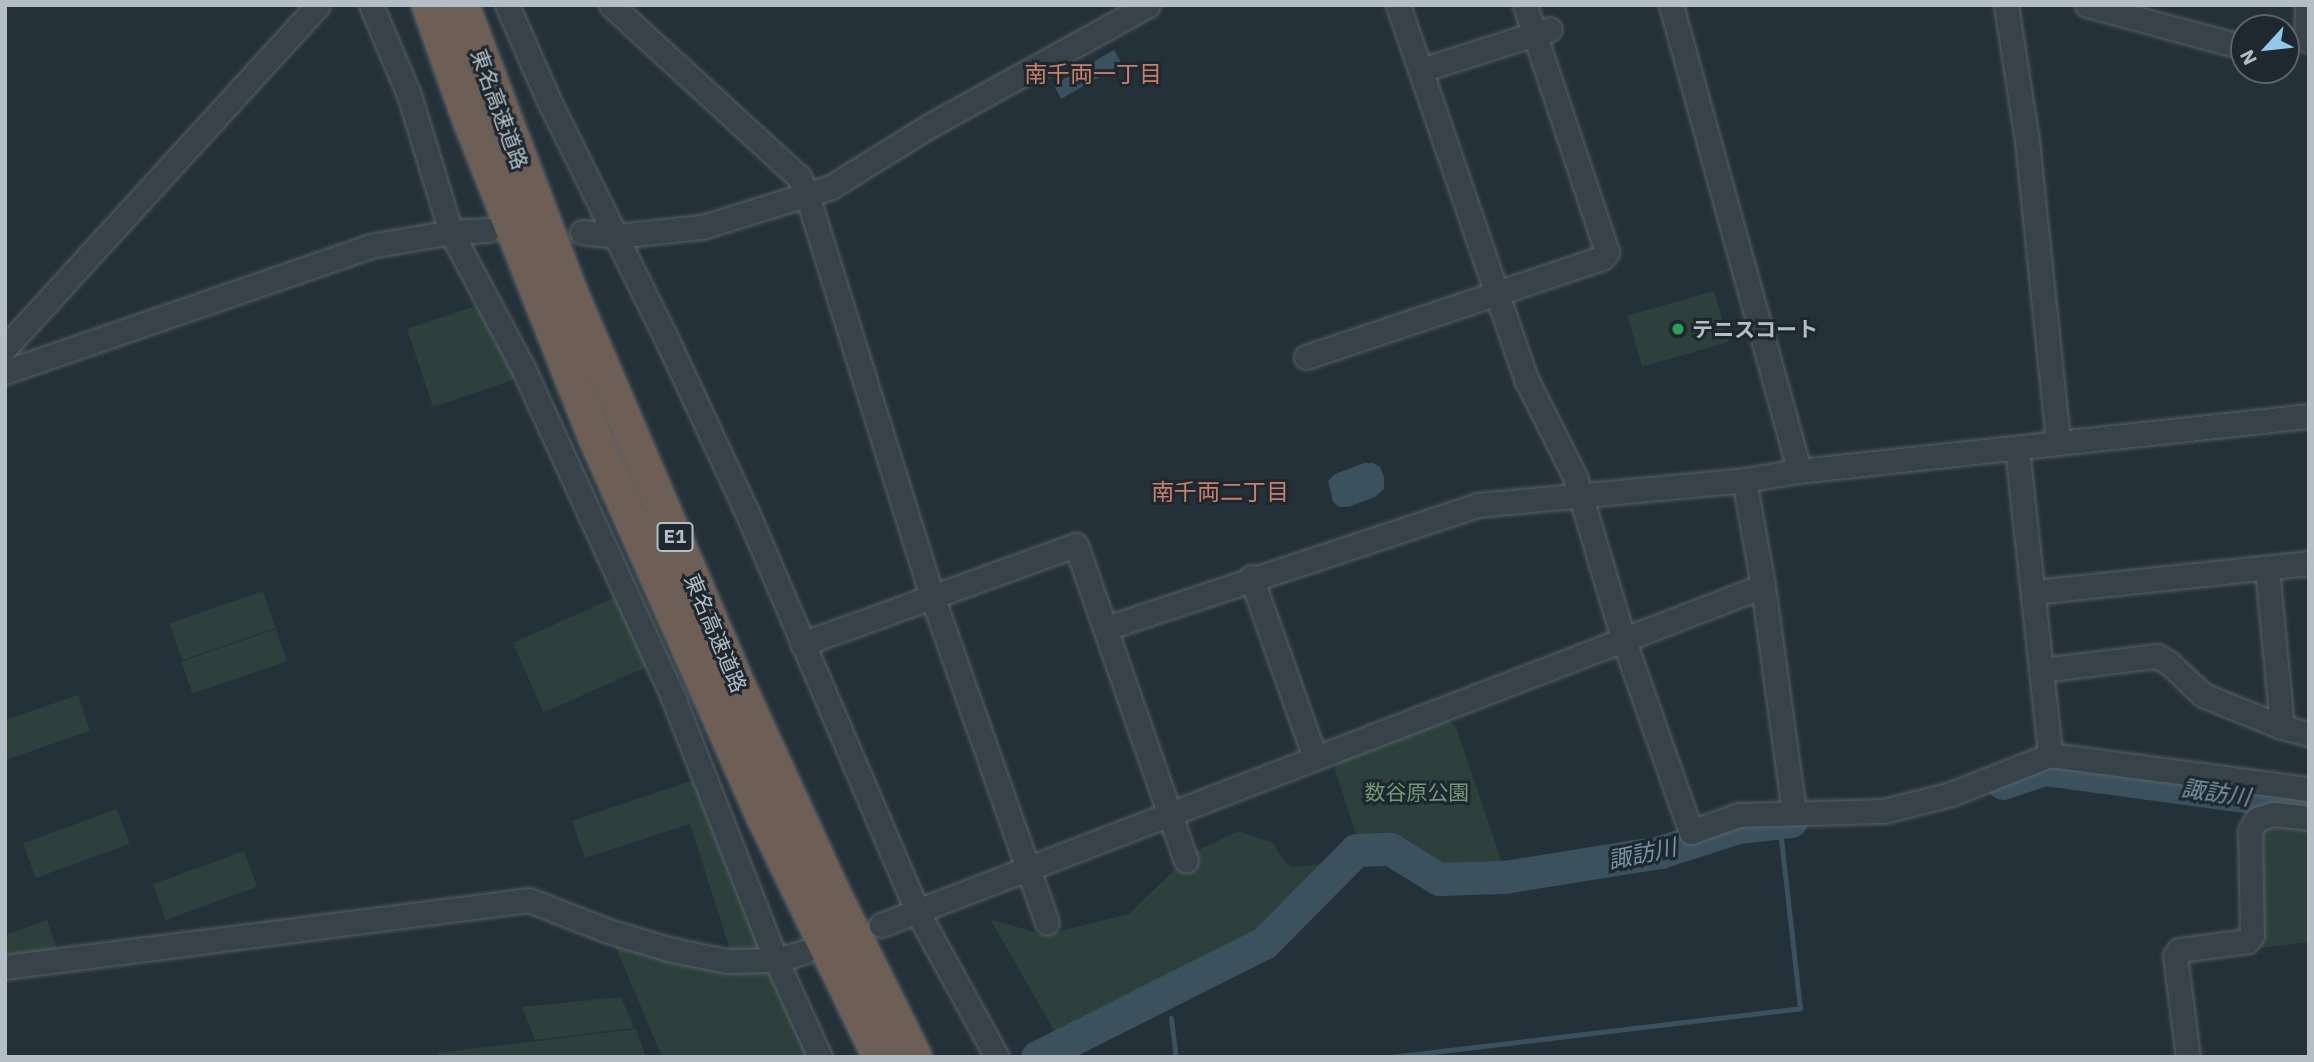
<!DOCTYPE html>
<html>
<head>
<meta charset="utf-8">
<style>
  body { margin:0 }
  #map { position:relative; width:2314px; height:1062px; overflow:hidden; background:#253138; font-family:"IBM Plex Sans","Noto Sans JP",sans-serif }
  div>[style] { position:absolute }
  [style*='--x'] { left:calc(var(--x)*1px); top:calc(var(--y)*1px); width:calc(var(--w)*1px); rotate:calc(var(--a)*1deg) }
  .green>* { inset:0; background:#2d403b; transform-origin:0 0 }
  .water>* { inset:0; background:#3b515e; transform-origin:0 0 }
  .stream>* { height:5px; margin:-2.5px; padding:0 2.5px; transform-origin:2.5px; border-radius:2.5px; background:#3b515e }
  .river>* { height:33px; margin:-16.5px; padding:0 16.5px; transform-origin:16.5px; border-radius:16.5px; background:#3b515e }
  .roads { filter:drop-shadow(0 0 2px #576167) drop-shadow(0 0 2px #576167) }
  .minor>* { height:23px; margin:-11.5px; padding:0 11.5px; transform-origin:11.5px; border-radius:11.5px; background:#384349 }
  .highway>* { height:33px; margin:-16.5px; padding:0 16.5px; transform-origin:16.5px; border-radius:16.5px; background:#6e5f56 }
  .dots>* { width:19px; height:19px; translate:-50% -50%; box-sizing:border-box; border:4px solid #1e282e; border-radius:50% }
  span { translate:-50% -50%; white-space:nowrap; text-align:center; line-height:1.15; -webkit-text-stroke:6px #1e282e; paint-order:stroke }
  .shield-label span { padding:2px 5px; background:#1e282e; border:2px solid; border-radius:5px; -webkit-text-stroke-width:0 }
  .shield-label { font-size:19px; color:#b4bec5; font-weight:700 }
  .street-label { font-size:21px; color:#b4bec5 }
  .poi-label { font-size:21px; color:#b4bec5; font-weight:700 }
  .left { translate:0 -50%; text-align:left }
  .park-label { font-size:21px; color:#749875 }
  .neighbourhood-label { font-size:23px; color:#c7806c }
  .water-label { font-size:23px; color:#7895a5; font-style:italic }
  .frame { position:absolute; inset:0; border:7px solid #b4bec5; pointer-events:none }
  .north { position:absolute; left:2230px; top:14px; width:70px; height:70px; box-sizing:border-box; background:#1e282e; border:2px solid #5a646a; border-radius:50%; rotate:243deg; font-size:19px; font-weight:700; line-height:28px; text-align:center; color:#b4bec5 }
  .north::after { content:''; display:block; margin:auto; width:24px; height:32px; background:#92c8eb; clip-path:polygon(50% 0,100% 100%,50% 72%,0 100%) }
</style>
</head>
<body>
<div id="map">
  <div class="green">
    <div style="left:1714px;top:291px;width:53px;height:90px;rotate:74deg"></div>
    <div style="clip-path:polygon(476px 306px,518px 378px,433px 407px,407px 329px)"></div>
    <div style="left:263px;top:591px;width:39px;height:99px;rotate:71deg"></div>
    <div style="left:616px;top:597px;width:76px;height:113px;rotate:66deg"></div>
    <div style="left:276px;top:629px;width:34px;height:100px;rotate:71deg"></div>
    <div style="clip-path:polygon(78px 695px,90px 731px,5px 760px,5px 720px)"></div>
    <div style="clip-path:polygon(1447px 719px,1456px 727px,1502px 863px,1498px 870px,1446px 868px,1394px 845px,1364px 844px,1357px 838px,1335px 770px,1337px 762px)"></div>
    <div style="clip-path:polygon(697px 779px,765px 953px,732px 956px,690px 824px,585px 858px,572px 821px)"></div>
    <div style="left:117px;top:809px;width:37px;height:100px;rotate:70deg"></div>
    <div style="clip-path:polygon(2309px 823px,2309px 942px,2261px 948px,2258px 830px,2262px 824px)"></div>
    <div style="clip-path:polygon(1239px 831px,1273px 843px,1285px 862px,1293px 867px,1331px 863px,1251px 942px,1059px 1039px,990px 919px,1044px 935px,1129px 914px,1192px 853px)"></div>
    <div style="left:244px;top:851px;width:38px;height:97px;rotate:70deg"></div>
    <div style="clip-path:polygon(47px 920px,58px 952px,5px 959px,5px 935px)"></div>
    <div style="clip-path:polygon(614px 943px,768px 969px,808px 1057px,662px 1057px)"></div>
    <div style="clip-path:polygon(621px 997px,634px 1028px,535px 1040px,522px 1007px)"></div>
    <div style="clip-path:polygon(636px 1029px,646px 1057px,439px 1057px,437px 1053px)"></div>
  </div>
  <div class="water">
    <div style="left:1114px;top:50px;width:16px;height:70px;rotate:60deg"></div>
    <div style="clip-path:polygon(1364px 463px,1373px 463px,1380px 467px,1384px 477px,1384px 489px,1375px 497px,1348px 507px,1339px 507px,1333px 502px,1328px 481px,1335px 474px)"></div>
  </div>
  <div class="stream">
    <div style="--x:1171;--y:1018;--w:39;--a:83"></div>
    <div style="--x:1391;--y:1057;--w:412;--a:-6.8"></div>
    <div style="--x:1800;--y:1008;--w:188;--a:-96.4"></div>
  </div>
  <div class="river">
    <div style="--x:2003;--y:783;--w:43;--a:-18.9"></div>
    <div style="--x:2044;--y:769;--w:267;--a:7.7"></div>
    <div style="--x:1037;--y:1057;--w:254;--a:-26.7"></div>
    <div style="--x:1264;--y:943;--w:131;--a:-45.3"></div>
    <div style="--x:1356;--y:850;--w:34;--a:-2"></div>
    <div style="--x:1390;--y:849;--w:57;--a:31.5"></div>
    <div style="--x:1439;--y:879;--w:65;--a:-1.8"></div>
    <div style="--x:1504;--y:877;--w:158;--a:-9.1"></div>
    <div style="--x:1660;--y:852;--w:82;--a:-17.8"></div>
    <div style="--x:1738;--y:827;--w:53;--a:-6.5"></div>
  </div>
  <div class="roads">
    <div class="minor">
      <div style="--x:371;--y:5;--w:98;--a:67.1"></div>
      <div style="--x:409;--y:95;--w:143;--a:73"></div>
      <div style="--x:451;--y:232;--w:154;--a:62.1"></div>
      <div style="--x:523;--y:368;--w:365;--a:65.5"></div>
      <div style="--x:674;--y:700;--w:279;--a:68.6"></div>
      <div style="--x:776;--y:960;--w:107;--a:65.6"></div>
      <div style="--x:507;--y:5;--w:105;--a:66.4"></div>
      <div style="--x:549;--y:101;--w:267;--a:63.7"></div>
      <div style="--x:667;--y:340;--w:190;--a:65.1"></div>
      <div style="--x:747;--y:512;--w:434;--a:66.9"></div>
      <div style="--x:917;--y:911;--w:166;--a:61.3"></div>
      <div style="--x:611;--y:5;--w:255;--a:42.5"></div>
      <div style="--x:799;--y:177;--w:20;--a:66"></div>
      <div style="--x:807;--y:195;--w:420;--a:72.7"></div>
      <div style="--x:932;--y:596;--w:346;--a:70.6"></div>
      <div style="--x:1398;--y:5;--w:398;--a:71.1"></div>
      <div style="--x:1527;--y:381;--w:107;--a:63.4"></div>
      <div style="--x:1575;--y:477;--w:171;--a:73.4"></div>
      <div style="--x:1624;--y:641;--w:202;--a:70.7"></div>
      <div style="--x:1691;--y:832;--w:50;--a:-19.9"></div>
      <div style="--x:1738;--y:815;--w:146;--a:-1.6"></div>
      <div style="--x:1884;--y:811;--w:69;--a:-14.2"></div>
      <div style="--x:1951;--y:794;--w:106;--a:-21.5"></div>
      <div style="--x:2050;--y:755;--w:261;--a:7.5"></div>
      <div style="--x:1671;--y:5;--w:483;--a:74.6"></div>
      <div style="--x:2006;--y:5;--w:138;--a:81.2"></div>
      <div style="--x:2027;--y:141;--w:304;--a:84.1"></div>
      <div style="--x:2087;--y:5;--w:150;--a:15.1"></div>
      <div style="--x:2232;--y:44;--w:12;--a:-5"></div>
      <div style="--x:2306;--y:40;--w:35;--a:-88"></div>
      <div style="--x:1421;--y:70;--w:135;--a:-17.6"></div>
      <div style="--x:582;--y:232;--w:34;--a:7"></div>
      <div style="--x:616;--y:236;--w:86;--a:-6"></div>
      <div style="--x:702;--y:227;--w:135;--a:-17.2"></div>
      <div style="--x:831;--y:187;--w:115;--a:-31.9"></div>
      <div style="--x:929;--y:126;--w:250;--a:-28.9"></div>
      <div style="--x:5;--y:348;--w:464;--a:-47.6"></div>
      <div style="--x:1306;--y:357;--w:312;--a:-18.5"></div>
      <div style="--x:1602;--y:258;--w:8;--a:-50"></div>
      <div style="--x:1607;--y:252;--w:260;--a:-108.4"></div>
      <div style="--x:5;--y:372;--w:386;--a:-19"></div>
      <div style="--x:370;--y:246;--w:82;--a:-9.8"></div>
      <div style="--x:451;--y:232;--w:37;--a:-3"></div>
      <div style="--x:2017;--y:449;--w:308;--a:83.8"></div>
      <div style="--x:1744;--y:480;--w:108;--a:79.8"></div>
      <div style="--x:1763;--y:586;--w:228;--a:82.2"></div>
      <div style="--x:2267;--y:568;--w:160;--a:84.6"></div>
      <div style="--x:1251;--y:577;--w:192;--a:70.5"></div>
      <div style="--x:2033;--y:592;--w:278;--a:-6"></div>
      <div style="--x:1106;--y:628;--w:391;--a:-18.3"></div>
      <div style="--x:1477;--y:505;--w:268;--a:-5.3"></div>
      <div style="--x:1744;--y:480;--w:56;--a:-9.3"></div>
      <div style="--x:1799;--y:471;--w:513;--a:-6.16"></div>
      <div style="--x:802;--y:644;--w:291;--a:-19.9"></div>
      <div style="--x:1076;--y:545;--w:334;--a:70.8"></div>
      <div style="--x:2041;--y:670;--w:117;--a:-6.9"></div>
      <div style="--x:2157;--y:656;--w:14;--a:30"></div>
      <div style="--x:2169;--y:663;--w:47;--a:43.3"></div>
      <div style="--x:2203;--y:695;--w:85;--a:22.1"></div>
      <div style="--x:2282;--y:727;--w:28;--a:15"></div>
      <div style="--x:881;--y:925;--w:945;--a:-21.02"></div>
      <div style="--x:5;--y:967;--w:528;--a:-7.29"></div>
      <div style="--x:529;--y:900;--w:82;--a:21.5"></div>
      <div style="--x:605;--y:930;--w:66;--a:16.8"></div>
      <div style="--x:668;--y:949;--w:60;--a:11.5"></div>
      <div style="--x:727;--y:961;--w:49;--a:-1.2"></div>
      <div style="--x:776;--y:960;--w:29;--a:-16"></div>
      <div style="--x:2188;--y:1057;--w:102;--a:-97.3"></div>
      <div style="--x:2175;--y:956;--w:7;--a:-56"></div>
      <div style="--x:2179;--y:950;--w:69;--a:-7.5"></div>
      <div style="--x:2247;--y:941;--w:8;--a:-50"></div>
      <div style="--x:2252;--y:935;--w:104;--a:-91.1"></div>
      <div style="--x:2250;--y:831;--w:14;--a:-60"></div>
      <div style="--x:2257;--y:819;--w:17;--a:-17"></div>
      <div style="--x:2273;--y:814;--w:36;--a:6"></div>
    </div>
    <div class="highway">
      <div style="--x:428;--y:5;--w:122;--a:70.4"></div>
      <div style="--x:469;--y:120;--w:340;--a:68.4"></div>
      <div style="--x:594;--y:436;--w:421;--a:66.1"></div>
      <div style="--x:765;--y:821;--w:262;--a:64.2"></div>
      <div style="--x:462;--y:5;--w:306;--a:69.3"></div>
      <div style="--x:570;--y:291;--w:418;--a:66.9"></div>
      <div style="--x:734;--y:676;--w:240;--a:65.4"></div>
      <div style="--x:834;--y:894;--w:182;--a:63.6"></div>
    </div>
  </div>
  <div class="dots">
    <div style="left:1678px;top:329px;background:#2e9e5b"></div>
  </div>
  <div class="shield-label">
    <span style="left:675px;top:537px">E1</span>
  </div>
  <div class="street-label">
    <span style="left:500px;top:109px;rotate:70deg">東名高速道路</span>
    <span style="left:716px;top:633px;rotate:67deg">東名高速道路</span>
  </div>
  <div class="poi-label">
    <span class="left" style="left:1692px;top:329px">テニスコート</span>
  </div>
  <div class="park-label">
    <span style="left:1417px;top:792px">数谷原公園</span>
  </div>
  <div class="neighbourhood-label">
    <span style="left:1093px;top:73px">南千両一丁目</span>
    <span style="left:1220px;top:491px">南千両二丁目</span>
  </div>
  <div class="water-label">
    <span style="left:2216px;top:792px;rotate:8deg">諏訪川</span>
    <span style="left:1642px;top:853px;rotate:-12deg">諏訪川</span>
  </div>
  <div class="frame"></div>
  <div class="north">N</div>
</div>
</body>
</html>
